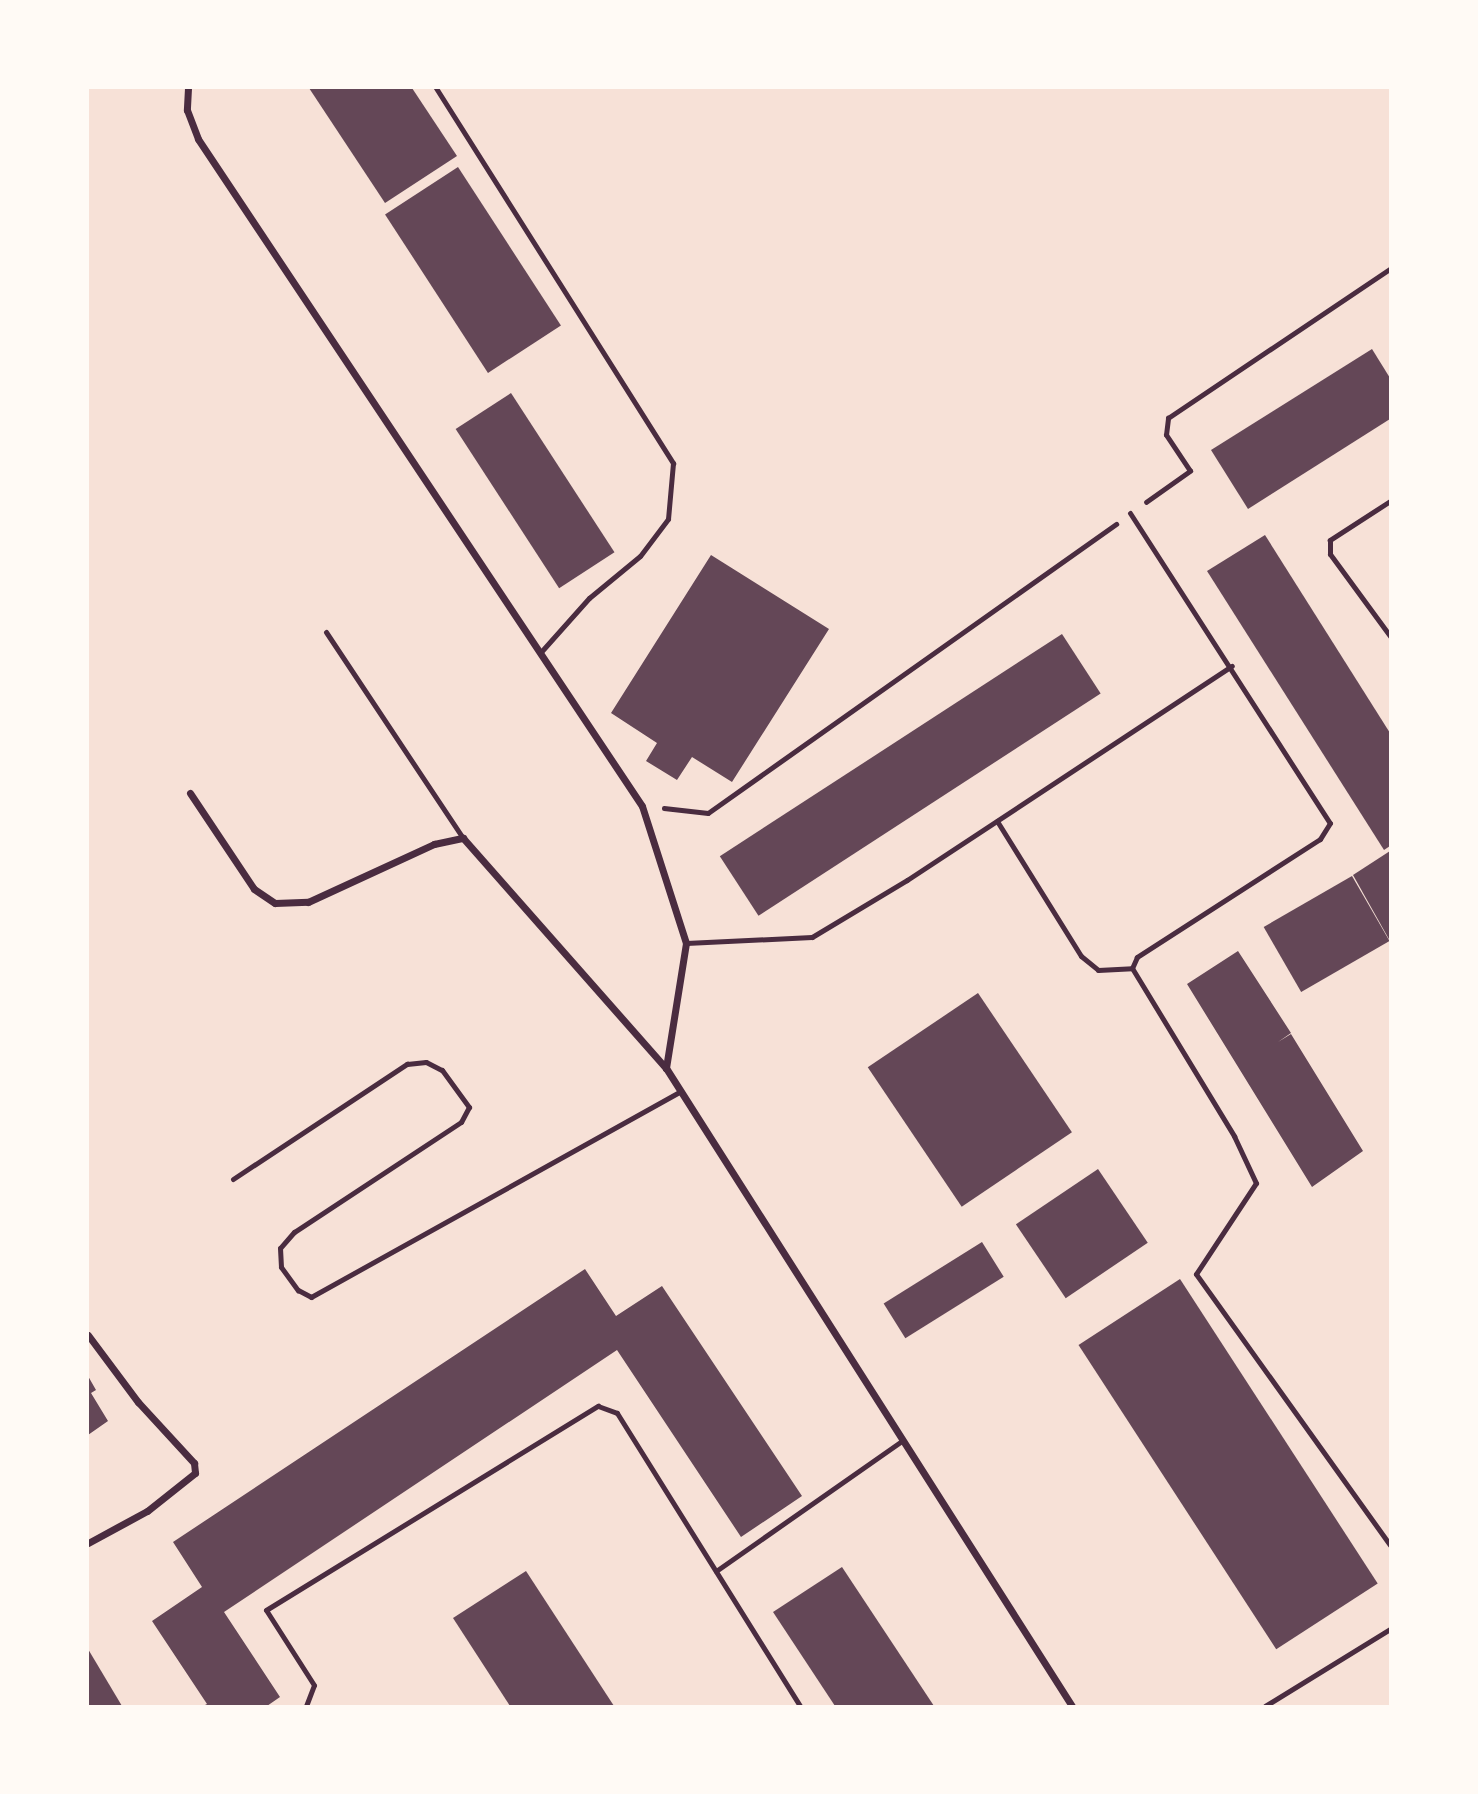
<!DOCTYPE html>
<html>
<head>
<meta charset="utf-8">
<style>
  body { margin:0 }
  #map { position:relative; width:1478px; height:1794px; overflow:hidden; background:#f7e1d7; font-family:Roboto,sans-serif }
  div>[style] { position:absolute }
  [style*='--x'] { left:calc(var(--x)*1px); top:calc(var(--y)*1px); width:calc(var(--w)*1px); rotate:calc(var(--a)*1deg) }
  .building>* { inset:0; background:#644757; transform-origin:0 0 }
  .path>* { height:4.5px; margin:-2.25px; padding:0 2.25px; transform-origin:2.25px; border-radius:2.25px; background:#4a2c40 }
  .service>* { height:5px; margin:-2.5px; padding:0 2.5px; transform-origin:2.5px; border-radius:2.5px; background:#4a2c40 }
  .minor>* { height:7px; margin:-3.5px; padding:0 3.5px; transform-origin:3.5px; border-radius:3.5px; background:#4a2c40 }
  span { translate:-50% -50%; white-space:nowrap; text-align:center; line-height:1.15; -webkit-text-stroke:6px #fffaf5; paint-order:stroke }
  .frame { position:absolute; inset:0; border:89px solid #fffaf5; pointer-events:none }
</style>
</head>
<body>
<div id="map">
  <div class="building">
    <div style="clip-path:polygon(309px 88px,412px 88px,457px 156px,385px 203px)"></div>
    <div style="left:458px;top:167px;width:189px;height:87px;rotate:57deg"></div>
    <div style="clip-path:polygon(1372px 349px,1390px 378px,1390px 419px,1248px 509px,1211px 450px)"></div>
    <div style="left:511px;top:393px;width:190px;height:66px;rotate:57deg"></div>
    <div style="clip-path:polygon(1265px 535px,1390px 733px,1390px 846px,1384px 850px,1207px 571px)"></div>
    <div style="clip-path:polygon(711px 555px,829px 629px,732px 782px,692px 757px,677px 780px,646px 761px,657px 743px,611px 713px)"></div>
    <div style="left:1062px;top:634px;width:71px;height:408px;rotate:57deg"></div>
    <div style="clip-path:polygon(1390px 851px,1390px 941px,1353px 875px)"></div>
    <div style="left:1352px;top:876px;width:75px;height:102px;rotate:60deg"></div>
    <div style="clip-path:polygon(1238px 951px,1291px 1033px,1278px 1042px,1291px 1034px,1363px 1151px,1312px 1187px,1187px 984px)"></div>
    <div style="left:978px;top:993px;width:168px;height:133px;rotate:56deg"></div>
    <div style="left:1098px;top:1169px;width:89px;height:99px;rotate:56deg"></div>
    <div style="left:982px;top:1242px;width:41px;height:116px;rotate:58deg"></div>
    <div style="clip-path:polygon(585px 1269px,616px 1316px,662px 1286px,802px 1496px,741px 1537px,617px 1350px,224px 1612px,280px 1697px,267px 1706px,203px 1706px,207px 1704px,152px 1621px,202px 1587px,173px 1542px)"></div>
    <div style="left:1180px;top:1279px;width:363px;height:121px;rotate:57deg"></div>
    <div style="clip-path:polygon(88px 1376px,96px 1390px,91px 1393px,108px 1421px,88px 1435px)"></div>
    <div style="clip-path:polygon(842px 1567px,934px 1706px,835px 1706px,773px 1612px)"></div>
    <div style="clip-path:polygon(526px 1571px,614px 1706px,510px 1706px,453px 1618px)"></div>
    <div style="clip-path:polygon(88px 1649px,122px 1706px,88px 1706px)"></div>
  </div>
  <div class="path">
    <div style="--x:1146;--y:502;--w:54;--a:-35.2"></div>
    <div style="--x:1190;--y:471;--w:43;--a:-123.7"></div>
    <div style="--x:1166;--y:435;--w:17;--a:-83"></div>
    <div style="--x:1168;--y:418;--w:267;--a:-33.9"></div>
    <div style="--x:664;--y:808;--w:44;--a:6.5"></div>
    <div style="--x:708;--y:813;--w:500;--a:-35.3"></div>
  </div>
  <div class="service">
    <div style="--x:436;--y:88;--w:444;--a:57.7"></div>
    <div style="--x:673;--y:463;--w:56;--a:95.1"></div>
    <div style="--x:668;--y:519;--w:46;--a:127.1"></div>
    <div style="--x:640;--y:556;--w:66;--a:140.5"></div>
    <div style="--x:589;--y:598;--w:74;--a:131.7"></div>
    <div style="--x:1390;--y:501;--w:72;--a:147"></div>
    <div style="--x:1330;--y:540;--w:14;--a:90"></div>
    <div style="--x:1330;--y:554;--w:102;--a:53.8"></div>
    <div style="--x:1130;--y:513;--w:369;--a:57.2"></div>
    <div style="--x:1330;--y:823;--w:19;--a:122"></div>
    <div style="--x:1320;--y:839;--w:218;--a:147.2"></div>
    <div style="--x:1137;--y:957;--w:12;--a:114"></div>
    <div style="--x:1132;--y:968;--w:197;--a:58.7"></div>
    <div style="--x:1234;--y:1136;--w:52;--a:64.9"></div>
    <div style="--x:1256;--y:1183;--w:109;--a:123.4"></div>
    <div style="--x:1196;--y:1274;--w:333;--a:54.4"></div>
    <div style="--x:326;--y:632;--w:247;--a:56.4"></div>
    <div style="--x:997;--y:821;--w:159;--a:58.1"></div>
    <div style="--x:1081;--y:956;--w:22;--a:39"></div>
    <div style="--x:1098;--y:970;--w:34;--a:-3"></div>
    <div style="--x:686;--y:943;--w:126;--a:-2.7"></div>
    <div style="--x:812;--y:937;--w:111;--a:-31"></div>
    <div style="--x:907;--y:880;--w:389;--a:-33.4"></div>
    <div style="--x:233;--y:1179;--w:209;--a:-33.5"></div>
    <div style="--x:407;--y:1064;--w:19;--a:-6"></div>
    <div style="--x:426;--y:1062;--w:18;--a:27"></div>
    <div style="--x:442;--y:1070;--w:46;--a:53.9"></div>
    <div style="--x:469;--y:1107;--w:17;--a:118"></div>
    <div style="--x:461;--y:1122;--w:200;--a:146.6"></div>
    <div style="--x:294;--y:1232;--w:21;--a:131"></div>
    <div style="--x:280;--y:1248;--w:19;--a:87"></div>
    <div style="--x:281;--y:1267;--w:29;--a:54"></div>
    <div style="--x:298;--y:1290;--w:15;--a:28"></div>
    <div style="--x:311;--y:1297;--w:423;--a:-29.1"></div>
    <div style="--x:716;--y:1571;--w:228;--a:-35"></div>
    <div style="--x:306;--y:1706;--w:22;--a:-69"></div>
    <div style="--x:314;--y:1685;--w:89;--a:-122.6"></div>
    <div style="--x:266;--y:1610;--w:390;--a:-31.6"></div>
    <div style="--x:598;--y:1406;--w:20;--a:20"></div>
    <div style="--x:617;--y:1413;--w:345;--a:58"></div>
    <div style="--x:1265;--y:1706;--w:147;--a:-31.6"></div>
  </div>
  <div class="minor">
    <div style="--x:188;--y:88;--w:22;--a:93"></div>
    <div style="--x:187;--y:110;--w:31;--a:69"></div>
    <div style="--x:198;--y:139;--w:801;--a:56.35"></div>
    <div style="--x:642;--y:806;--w:144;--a:72.2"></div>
    <div style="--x:686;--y:943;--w:127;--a:99.1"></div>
    <div style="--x:666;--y:1068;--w:756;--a:57.53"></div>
    <div style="--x:190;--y:793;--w:115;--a:56.3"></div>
    <div style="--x:254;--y:889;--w:25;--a:34"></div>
    <div style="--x:275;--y:903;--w:33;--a:-2"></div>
    <div style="--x:308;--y:902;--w:139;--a:-24.7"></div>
    <div style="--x:434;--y:844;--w:30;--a:-12"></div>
    <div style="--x:463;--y:838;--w:307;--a:48.6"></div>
    <div style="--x:88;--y:1335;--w:84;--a:53.3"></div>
    <div style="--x:138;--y:1402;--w:83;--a:47.4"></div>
    <div style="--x:194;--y:1463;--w:10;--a:84"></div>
    <div style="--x:195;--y:1473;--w:61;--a:141.6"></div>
    <div style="--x:147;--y:1511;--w:67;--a:151.5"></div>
  </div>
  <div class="frame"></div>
</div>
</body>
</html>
